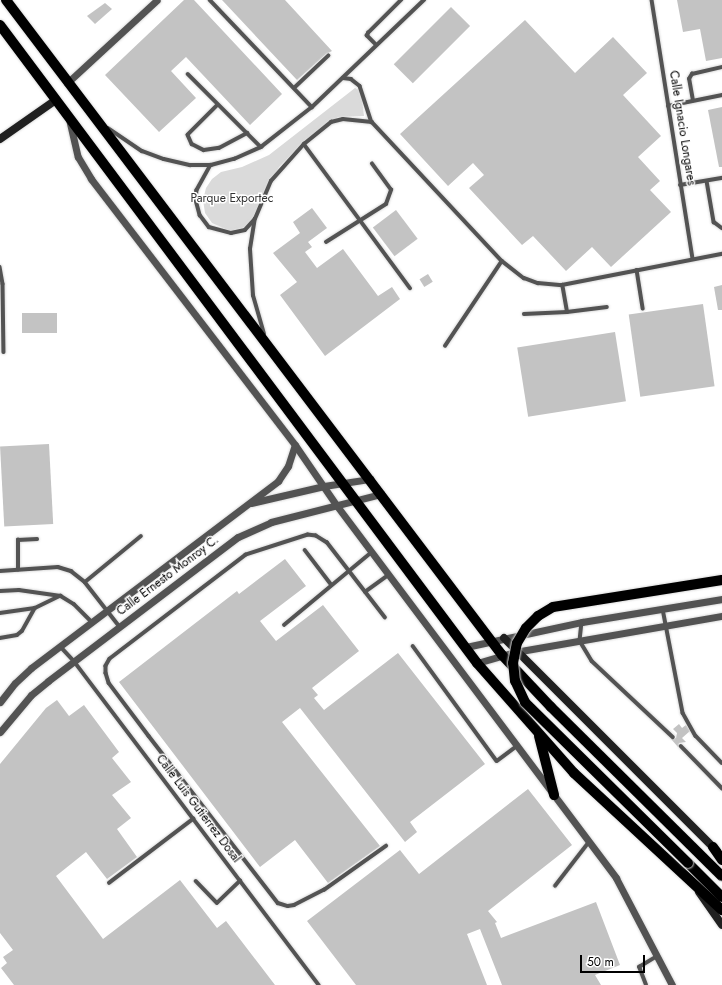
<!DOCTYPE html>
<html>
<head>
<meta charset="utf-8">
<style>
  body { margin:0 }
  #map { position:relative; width:722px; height:985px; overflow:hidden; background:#fff; font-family:Jost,sans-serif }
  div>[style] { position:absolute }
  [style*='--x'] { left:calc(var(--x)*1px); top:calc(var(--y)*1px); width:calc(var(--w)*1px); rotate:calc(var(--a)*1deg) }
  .green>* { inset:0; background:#dadada }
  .building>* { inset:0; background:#c3c3c3; transform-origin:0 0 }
  .roads { filter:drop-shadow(0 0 1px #dbdbdb) drop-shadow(0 0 1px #dbdbdb) }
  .lane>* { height:3.5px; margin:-1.75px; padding:0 1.75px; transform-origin:1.75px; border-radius:1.75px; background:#535353 }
  .street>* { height:7px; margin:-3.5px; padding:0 3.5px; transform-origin:3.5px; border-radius:3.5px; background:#535353 }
  .secondary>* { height:8px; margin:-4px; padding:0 4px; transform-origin:4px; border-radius:4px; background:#202020 }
  .primary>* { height:10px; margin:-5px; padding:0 5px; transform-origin:5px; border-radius:5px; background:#000 }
  .bridges { filter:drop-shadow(0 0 1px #dbdbdb) drop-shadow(0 0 1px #dbdbdb) }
  .primary-bridge>* { height:10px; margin:-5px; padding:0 5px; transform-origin:5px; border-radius:5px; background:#000 }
  span { translate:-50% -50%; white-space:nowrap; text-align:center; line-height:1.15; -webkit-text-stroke:3px #fff; paint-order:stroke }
  .street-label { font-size:12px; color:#000 }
  .park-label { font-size:12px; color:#313131 }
  .scale { position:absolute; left:580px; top:955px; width:65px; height:18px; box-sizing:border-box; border:2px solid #000; border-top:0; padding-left:5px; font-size:12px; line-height:14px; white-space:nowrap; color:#000; -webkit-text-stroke:3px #fff; paint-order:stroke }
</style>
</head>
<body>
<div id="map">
  <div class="green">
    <div style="clip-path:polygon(355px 88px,361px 91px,364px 116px,338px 117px,303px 143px,279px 167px,253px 220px,245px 227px,230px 231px,212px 223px,205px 213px,203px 200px,206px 188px,212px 179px,221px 172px,242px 167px,269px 155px)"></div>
  </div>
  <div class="building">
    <div style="clip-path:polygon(184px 0,194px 0,282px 94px,250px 125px,186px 57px,171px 71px,196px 98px,159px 132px,105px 75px)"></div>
    <div style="clip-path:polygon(222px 0,285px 0,332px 51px,326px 54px,297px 80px)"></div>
    <div style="clip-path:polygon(677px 0,722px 0,722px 58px,706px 61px,700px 29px,683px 32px)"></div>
    <div style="clip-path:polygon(105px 3px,112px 9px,95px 24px,87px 16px)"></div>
    <div style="left:451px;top:7px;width:27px;height:81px;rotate:45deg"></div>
    <div style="clip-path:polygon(525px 20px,575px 73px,613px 37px,647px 73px,623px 95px,661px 136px,638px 157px,660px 181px,650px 190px,671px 212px,611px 267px,592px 247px,566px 271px,533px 236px,522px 245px,469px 188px,484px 175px,473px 163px,448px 186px,400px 134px)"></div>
    <div style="clip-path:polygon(722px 107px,722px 167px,719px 167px,708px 110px)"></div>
    <div style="clip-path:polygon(312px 208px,327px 228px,308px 242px,312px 247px,305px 252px,317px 268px,343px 249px,378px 296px,392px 287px,400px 299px,325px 356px,280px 295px,297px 282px,273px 253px,300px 233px,293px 222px)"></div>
    <div style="left:396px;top:210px;width:36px;height:29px;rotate:53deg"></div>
    <div style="left:428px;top:274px;width:9px;height:10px;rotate:58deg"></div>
    <div style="clip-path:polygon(722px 285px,722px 310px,718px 310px,714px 287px)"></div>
    <div style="left:703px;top:304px;width:83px;height:75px;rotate:82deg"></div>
    <div style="left:57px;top:313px;width:20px;height:35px;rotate:90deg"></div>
    <div style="left:615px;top:332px;width:70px;height:99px;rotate:81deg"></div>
    <div style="left:49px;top:444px;width:80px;height:49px;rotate:87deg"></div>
    <div style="clip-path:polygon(285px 559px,306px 586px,260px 621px,276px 641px,323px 605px,359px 651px,312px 688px,318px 695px,314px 698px,324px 710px,398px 653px,485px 764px,410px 822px,417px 832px,405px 842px,300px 708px,282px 722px,380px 846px,328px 883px,295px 840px,260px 867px,119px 682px,237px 591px,239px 594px)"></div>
    <div style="clip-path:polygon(57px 700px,69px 716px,84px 705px,119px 752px,112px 758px,131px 782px,112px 795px,131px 818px,117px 829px,137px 857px,107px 879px,86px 852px,56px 876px,103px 939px,180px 880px,217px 928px,226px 921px,275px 985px,14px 985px,1px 968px,7px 963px,3px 957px,13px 950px,0 933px,0 764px,46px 708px)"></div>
    <div style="clip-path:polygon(679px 724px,682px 728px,686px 725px,690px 731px,682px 738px,686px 742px,679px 743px,678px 747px,671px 739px,676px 738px,677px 733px,673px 729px)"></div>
    <div style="clip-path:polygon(528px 789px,572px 845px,488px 911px,497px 922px,495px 923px,501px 938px,596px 902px,620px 965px,595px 975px,601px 985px,502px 985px,480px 929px,467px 934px,487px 985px,356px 985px,307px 921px,400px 850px,419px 874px)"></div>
  </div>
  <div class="roads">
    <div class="lane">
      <div style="--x:210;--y:0;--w:148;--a:46.4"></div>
      <div style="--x:652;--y:0;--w:262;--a:81"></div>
      <div style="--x:376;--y:45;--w:13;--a:-135"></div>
      <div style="--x:367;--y:36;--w:3;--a:-72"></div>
      <div style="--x:368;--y:33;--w:47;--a:-45"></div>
      <div style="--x:188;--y:74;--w:103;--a:45"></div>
      <div style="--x:343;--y:78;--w:8;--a:7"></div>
      <div style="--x:351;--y:79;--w:11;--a:38"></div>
      <div style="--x:360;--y:86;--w:38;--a:72"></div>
      <div style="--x:372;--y:122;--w:190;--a:46.9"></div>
      <div style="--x:502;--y:261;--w:28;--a:38"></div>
      <div style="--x:524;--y:278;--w:15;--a:20"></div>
      <div style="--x:538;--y:283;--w:24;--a:5"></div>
      <div style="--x:562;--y:285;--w:163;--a:-11"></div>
      <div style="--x:294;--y:88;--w:47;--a:-43.3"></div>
      <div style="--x:693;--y:101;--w:22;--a:-100"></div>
      <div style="--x:689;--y:79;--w:6;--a:-59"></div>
      <div style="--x:692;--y:74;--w:31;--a:-13"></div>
      <div style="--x:218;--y:105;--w:42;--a:135"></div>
      <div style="--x:188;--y:135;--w:10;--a:66"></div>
      <div style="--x:192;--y:144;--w:13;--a:27"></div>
      <div style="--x:204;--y:150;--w:15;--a:-8"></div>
      <div style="--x:219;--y:148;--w:32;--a:-28"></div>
      <div style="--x:668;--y:106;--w:55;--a:-11.5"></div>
      <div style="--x:108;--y:128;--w:41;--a:34.1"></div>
      <div style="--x:142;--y:151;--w:23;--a:20"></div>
      <div style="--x:164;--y:159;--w:27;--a:13"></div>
      <div style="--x:190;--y:165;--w:21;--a:0"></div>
      <div style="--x:211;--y:165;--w:24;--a:-15"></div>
      <div style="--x:234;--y:159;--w:30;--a:-24"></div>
      <div style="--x:261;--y:147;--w:65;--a:-38.1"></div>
      <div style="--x:312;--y:107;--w:155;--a:-43.7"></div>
      <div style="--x:304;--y:144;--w:179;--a:53.6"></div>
      <div style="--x:211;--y:165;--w:29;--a:119"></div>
      <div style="--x:197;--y:190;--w:10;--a:96"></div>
      <div style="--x:196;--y:200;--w:16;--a:75"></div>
      <div style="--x:200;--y:215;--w:15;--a:53"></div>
      <div style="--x:209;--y:227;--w:23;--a:15"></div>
      <div style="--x:231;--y:233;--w:14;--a:-12"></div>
      <div style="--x:245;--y:230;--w:13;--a:-48"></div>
      <div style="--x:707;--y:181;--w:42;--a:80.3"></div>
      <div style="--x:714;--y:222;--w:10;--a:37"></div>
      <div style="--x:680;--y:185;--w:43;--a:-9.5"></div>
      <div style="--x:326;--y:242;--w:71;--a:-32.3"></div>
      <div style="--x:386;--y:204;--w:15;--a:-70"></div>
      <div style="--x:391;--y:190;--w:32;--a:-126"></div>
      <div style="--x:0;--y:267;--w:17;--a:80"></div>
      <div style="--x:3;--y:284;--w:68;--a:89.2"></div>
      <div style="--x:637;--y:270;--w:39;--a:81"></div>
      <div style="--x:567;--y:312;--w:40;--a:-7.1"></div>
      <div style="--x:524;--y:314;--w:43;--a:-2.7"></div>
      <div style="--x:567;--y:312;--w:27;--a:-100"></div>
      <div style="--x:264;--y:334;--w:40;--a:-106"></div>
      <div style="--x:253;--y:296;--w:47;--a:-93.7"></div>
      <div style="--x:250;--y:249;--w:30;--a:-81"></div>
      <div style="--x:255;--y:219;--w:41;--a:-67.2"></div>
      <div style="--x:271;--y:181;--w:50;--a:-48.3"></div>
      <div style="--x:304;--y:144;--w:35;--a:-39"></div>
      <div style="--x:331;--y:122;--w:12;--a:-14"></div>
      <div style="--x:343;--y:119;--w:29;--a:6"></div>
      <div style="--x:445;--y:346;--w:102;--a:-56.2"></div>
      <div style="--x:305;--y:550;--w:43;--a:52.6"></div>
      <div style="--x:18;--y:570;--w:30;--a:-90"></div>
      <div style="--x:18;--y:540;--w:19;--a:-3"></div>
      <div style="--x:0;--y:571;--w:58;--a:-3.9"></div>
      <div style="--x:58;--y:567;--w:14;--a:17"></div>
      <div style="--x:71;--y:571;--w:18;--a:38"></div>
      <div style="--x:85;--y:582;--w:57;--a:52.1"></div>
      <div style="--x:85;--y:582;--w:72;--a:-39.4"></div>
      <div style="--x:0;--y:591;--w:19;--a:-3"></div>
      <div style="--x:19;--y:590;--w:42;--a:8.1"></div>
      <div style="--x:61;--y:596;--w:15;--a:32"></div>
      <div style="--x:74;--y:604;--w:24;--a:45"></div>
      <div style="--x:365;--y:592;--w:29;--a:-36"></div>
      <div style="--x:663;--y:609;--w:106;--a:79.1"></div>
      <div style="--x:683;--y:713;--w:26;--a:61"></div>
      <div style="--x:696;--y:736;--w:37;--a:46"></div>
      <div style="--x:0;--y:613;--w:35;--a:-8"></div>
      <div style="--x:35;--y:608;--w:28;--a:-26"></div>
      <div style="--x:385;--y:618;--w:95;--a:-127.7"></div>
      <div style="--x:327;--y:543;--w:13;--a:-148"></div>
      <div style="--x:316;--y:536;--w:8;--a:-173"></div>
      <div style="--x:308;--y:535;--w:65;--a:162.1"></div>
      <div style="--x:246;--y:555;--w:171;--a:142.6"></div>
      <div style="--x:110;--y:659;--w:8;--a:120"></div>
      <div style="--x:106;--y:666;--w:7;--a:90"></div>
      <div style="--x:106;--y:673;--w:10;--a:73"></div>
      <div style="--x:109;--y:683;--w:66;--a:53"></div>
      <div style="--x:149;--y:736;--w:211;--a:52.3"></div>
      <div style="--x:278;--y:903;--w:10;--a:17"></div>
      <div style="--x:288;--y:906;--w:6;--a:-9"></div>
      <div style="--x:294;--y:905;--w:34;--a:-27"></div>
      <div style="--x:324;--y:890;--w:76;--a:-35.4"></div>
      <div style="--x:582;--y:622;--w:19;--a:96"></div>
      <div style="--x:580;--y:641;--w:23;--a:59"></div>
      <div style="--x:592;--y:661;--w:111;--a:43.2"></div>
      <div style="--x:284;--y:625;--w:114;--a:-39.7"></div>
      <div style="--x:0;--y:638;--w:17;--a:-10"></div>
      <div style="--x:17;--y:635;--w:6;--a:-39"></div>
      <div style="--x:22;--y:631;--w:26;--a:-61"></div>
      <div style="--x:60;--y:646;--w:21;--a:47"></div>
      <div style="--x:74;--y:661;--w:406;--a:52.9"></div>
      <div style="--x:413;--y:646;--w:142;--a:53.9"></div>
      <div style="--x:497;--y:761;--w:25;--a:-37"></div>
      <div style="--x:681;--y:746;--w:59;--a:45.7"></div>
      <div style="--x:196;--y:881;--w:30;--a:46"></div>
      <div style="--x:217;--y:903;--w:32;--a:-44"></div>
      <div style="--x:109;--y:883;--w:106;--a:-37.3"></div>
      <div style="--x:555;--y:886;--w:56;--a:-52.3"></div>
      <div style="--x:646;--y:985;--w:19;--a:-111"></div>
      <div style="--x:639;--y:967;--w:21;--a:-31"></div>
    </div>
    <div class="street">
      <div style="--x:67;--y:83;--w:122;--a:-42.7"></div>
      <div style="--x:69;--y:119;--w:39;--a:77"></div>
      <div style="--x:78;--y:157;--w:26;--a:59"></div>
      <div style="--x:91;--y:179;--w:335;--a:52.5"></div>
      <div style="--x:295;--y:445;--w:74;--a:55.5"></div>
      <div style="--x:337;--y:506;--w:465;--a:53.1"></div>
      <div style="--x:616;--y:878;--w:121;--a:62.4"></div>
      <div style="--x:251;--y:503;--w:75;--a:-13.1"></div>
      <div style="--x:324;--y:486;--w:47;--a:-8.7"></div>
      <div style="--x:466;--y:647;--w:119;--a:-12.2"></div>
      <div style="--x:582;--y:622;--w:142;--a:-9.3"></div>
      <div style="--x:477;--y:663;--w:40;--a:-16"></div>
      <div style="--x:515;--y:652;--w:210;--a:-9.9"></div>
      <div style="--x:0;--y:702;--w:24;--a:-52"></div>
      <div style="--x:15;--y:683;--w:22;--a:-43"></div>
      <div style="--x:31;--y:668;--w:310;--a:-37.1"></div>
      <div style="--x:278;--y:481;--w:18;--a:-56"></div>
      <div style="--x:288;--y:466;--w:22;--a:-72"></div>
      <div style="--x:0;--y:732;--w:48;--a:-50"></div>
      <div style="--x:31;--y:695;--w:22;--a:-39"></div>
      <div style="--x:48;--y:681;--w:238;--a:-37.2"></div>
      <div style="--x:238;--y:537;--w:36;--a:-24"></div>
      <div style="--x:271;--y:522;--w:114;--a:-14.3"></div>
    </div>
    <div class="secondary">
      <div style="--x:0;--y:139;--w:68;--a:-34.9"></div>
      <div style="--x:504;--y:638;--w:301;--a:45"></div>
      <div style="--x:699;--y:892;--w:40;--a:55.1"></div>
    </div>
    <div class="primary">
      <div style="--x:6;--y:0;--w:822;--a:52.87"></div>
      <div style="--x:502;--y:655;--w:71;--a:46.7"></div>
      <div style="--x:551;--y:707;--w:240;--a:44.7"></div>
      <div style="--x:0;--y:25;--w:797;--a:53.22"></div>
      <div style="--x:477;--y:663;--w:147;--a:48.6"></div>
      <div style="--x:574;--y:773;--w:202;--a:42.8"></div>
      <div style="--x:539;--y:736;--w:61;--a:75.7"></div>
      <div style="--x:713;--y:847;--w:16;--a:55"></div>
      <div style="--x:688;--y:863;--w:48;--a:45"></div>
    </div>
  </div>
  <div class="bridges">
    <div class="primary-bridge">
      <div style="--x:688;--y:863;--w:229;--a:-135.4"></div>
      <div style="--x:525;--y:702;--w:23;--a:-115"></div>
      <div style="--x:515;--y:681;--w:18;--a:-96"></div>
      <div style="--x:513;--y:663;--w:20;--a:-79"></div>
      <div style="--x:517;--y:643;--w:17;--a:-59"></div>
      <div style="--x:526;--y:628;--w:17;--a:-45"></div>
      <div style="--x:538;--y:616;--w:17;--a:-31"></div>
      <div style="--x:553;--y:607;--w:171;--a:-9.1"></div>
    </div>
  </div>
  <div class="street-label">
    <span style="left:682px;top:128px;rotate:81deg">Calle Ignacio Longares</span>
    <span style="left:168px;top:576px;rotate:-37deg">Calle Ernesto Monroy C.</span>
    <span style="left:198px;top:809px;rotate:53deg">Calle Luis Gutierrez Dosal</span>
  </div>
  <div class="park-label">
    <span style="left:232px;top:199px">Parque Exportec</span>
  </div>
  <div class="scale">50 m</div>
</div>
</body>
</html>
